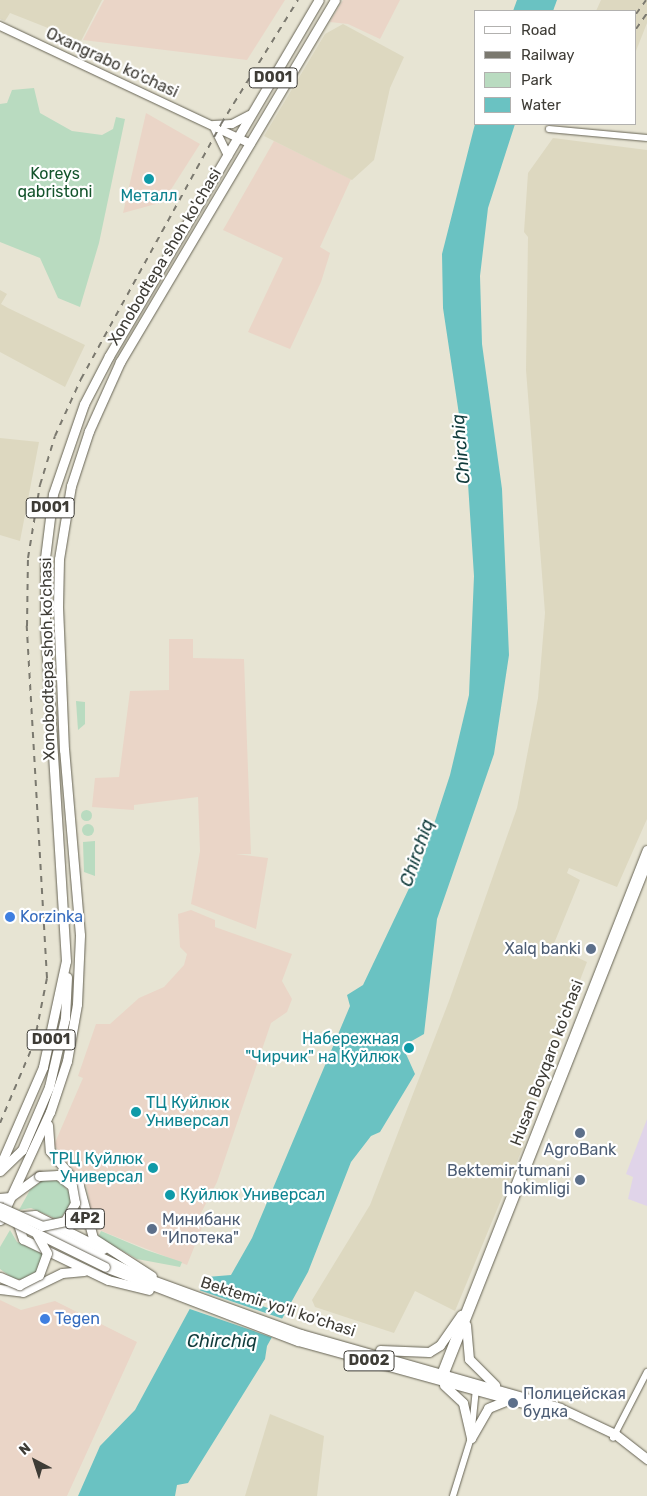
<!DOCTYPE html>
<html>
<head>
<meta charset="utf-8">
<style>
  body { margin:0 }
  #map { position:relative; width:647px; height:1496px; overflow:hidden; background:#e7e4d3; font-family:Rubik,sans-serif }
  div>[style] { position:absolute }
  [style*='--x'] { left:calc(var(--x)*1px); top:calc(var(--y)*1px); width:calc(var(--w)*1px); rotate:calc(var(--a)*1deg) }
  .commercial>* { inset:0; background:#ead5c7 }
  .built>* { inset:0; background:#ddd8c0 }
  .education>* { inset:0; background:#e0d4e9 }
  .green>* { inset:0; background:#b9dbc0 }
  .round { border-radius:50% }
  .water>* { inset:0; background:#6ac2c2 }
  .pier>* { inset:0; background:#e7e4d3; transform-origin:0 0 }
  .roads { filter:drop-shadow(0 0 1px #666354) drop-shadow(0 0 1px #666354) }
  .minor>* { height:5.5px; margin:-2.75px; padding:0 2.75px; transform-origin:2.75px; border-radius:2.75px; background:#fff }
  .major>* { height:8px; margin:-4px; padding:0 4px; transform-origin:4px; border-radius:4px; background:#fff }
  .highway>* { height:9px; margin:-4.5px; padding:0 4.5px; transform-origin:4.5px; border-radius:4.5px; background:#fff }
  .rail>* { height:2px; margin-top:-1px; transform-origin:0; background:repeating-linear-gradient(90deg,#7b796f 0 6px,transparent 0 12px) }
  .bridges { filter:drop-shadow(0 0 1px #666354) drop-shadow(0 0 1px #666354) }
  .highway-bridge>* { height:9px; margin:-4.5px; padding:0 4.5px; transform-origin:4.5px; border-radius:4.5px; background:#fff }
  .dots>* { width:14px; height:14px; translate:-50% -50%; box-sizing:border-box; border:2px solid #fff; border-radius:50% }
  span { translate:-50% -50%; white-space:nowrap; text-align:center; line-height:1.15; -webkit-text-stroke:4.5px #fff; paint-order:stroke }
  .shield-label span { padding:1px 4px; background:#fff; border:1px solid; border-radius:4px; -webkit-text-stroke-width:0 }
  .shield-label { font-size:15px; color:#3e3c36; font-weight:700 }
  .street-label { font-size:16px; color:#3e3c36 }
  .park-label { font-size:16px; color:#14542c }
  .culture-label { font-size:16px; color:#0d838f }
  .right { translate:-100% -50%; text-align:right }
  .left { translate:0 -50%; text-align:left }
  .shop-label { font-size:16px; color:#366cbe }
  .service-label { font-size:16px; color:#4e5e75 }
  .water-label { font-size:18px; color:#113c3c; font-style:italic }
  .legend { position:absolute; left:474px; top:10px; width:162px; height:115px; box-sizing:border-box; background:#fff; border:1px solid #b2b1af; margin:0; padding:6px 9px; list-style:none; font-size:15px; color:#3e3c36 }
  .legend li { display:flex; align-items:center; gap:10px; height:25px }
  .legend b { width:25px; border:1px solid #b2b1af }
  .north { position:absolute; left:10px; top:1436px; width:50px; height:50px; -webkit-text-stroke:4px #fff; paint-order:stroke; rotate:320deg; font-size:14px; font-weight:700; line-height:20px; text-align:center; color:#3e3c36 }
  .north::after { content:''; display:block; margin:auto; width:18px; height:22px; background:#3e3c36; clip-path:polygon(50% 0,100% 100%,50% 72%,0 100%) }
</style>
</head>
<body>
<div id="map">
  <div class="commercial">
    <div style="clip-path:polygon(104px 0,285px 0,247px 60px,83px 40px)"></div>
    <div style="clip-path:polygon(343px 0,400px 0,380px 39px,348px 24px,330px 22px)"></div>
    <div style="clip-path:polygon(146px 113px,200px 144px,163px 202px,123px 213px)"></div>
    <div style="clip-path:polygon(274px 141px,351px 179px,320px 247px,330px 253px,321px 282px,290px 349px,248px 332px,283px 258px,223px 230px)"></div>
    <div style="clip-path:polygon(169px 639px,193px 639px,193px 658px,244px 659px,251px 854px,236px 854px,268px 858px,256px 929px,191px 904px,200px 851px,198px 797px,134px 805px,134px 810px,92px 807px,95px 778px,119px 777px,130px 691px,169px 690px)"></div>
    <div style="clip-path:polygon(191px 910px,215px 920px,215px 927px,292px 954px,282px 981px,292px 999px,287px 1012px,271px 1023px,217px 1182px,199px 1217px,205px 1220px,187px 1265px,94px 1228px,87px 1187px,54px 1145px,83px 1078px,78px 1076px,96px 1024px,110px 1024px,139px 998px,164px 987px,184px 965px,187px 954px,180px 947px,178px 914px)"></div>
    <div style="clip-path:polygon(0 1300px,21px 1310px,55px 1301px,137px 1342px,67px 1496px,0 1496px)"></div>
  </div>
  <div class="built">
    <div style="clip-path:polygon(0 0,102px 0,81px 41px,10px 13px,5px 21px,0 19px)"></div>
    <div style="clip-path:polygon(601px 0,647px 0,647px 23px,636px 51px,636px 11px,596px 11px)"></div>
    <div style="clip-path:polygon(343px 24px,404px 57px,390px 88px,374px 160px,352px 180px,264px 136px,325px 34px)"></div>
    <div style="clip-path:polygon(553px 138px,647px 150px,647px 819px,617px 887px,569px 868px,567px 873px,580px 880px,553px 946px,587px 962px,544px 1073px,523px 1147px,455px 1311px,415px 1291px,394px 1333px,315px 1307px,312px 1300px,370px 1205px,449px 1001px,517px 808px,538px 698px,545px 613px,526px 370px,528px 237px,524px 232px,528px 173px)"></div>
    <div style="clip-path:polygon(0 290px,7px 294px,1px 304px,8px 308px,85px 345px,65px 387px,0 352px)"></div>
    <div style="clip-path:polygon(0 438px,39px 442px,20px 541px,0 535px)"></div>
    <div style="clip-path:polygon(270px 1414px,324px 1436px,317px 1496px,245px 1496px)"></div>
  </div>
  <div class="education">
    <div style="clip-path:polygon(647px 1119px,647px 1206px,628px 1199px,633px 1177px,626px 1174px)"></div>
  </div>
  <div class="green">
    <div style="clip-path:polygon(34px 88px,40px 113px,72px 131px,102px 135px,113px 129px,116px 117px,125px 119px,99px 243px,80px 307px,58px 298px,40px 258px,0 242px,0 104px,7px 103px,12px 90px)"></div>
    <div style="clip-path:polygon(76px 701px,85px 702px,85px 724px,78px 730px)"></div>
    <div class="round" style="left:80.5px;top:809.5px;width:11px;height:11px"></div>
    <div class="round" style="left:82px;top:824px;width:12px;height:12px"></div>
    <div style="clip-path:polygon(95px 841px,95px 876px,84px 872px,83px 842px)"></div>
    <div style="clip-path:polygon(43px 1180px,59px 1181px,69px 1192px,71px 1204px,59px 1220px,31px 1208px,19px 1210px,30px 1190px)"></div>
    <div style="clip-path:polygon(10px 1230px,17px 1242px,43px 1254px,36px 1272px,22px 1279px,14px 1279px,0 1269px,0 1247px)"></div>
    <div style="clip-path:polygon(101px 1231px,146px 1250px,182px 1262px,180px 1267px,137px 1259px,98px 1237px)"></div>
  </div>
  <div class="water">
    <div style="clip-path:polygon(517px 0,557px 0,553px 11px,513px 11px)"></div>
    <div style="clip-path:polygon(476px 120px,515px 124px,488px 208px,480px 276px,482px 344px,502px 489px,509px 655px,494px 754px,437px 919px,424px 1034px,410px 1042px,406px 1054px,415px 1074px,380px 1132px,371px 1136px,351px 1162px,308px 1272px,267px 1346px,265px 1359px,188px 1483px,177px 1485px,175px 1496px,78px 1496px,100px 1446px,135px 1410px,207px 1277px,231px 1275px,252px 1238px,350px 1006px,347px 995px,363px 985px,422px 861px,450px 775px,469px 695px,474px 576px,467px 468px,443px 308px,442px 254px)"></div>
  </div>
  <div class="pier">
    <div style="left:203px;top:1278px;width:93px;height:6px;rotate:20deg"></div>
    <div style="left:196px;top:1289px;width:93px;height:21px;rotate:19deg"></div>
  </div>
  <div class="roads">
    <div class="minor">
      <div style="--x:549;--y:129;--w:98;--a:5.2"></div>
      <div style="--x:613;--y:1438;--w:74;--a:-62.7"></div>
      <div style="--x:453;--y:1496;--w:61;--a:-72.8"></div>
      <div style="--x:471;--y:1438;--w:49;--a:-84.2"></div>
    </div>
    <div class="major">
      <div style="--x:0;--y:26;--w:277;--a:25.2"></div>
      <div style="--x:214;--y:125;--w:18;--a:-3"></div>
      <div style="--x:232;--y:124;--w:20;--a:-27"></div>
      <div style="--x:215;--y:129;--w:30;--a:64"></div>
      <div style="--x:440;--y:1377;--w:566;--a:-68.56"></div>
      <div style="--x:443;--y:1378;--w:553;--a:-68.35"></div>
    </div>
    <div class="highway">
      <div style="--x:48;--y:1125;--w:26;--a:86"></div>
      <div style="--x:50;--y:1151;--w:45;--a:50.4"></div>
      <div style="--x:79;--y:1186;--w:54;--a:74.9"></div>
      <div style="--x:93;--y:1238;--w:70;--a:32.8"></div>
      <div style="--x:0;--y:1166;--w:108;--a:-66.5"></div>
      <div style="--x:43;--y:1067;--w:108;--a:-77.8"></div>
      <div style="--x:66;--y:961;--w:337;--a:-93.6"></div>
      <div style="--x:45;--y:625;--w:67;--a:-90"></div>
      <div style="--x:45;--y:558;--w:64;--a:-82.9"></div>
      <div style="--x:53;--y:494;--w:95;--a:-71"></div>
      <div style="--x:84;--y:404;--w:54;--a:-62.5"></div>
      <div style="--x:109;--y:356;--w:413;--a:-59.5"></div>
      <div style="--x:0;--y:1171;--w:30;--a:-44"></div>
      <div style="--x:22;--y:1150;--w:69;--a:-66.8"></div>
      <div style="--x:49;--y:1087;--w:71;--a:-76.9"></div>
      <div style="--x:65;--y:1018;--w:41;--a:-87.2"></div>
      <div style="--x:0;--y:1198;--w:10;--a:-6"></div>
      <div style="--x:10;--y:1197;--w:36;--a:-36"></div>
      <div style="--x:0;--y:1220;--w:119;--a:-65.2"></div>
      <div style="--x:50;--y:1112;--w:54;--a:-71.6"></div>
      <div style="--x:67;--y:1061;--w:58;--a:-80"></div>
      <div style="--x:77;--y:1004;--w:69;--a:-87.5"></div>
      <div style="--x:80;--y:935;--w:186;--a:-94.9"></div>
      <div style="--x:64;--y:750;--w:143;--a:-92.4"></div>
      <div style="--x:58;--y:607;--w:48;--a:-88.8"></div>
      <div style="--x:59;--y:559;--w:74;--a:-80.7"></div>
      <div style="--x:71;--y:486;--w:58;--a:-71.9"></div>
      <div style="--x:89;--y:431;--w:76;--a:-65.8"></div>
      <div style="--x:120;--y:362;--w:421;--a:-59.3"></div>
      <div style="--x:36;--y:1225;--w:108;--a:26.3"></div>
      <div style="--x:133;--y:1273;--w:179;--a:20"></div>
      <div style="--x:301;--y:1334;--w:269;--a:15.9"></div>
      <div style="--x:560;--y:1408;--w:61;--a:25.3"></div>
      <div style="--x:615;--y:1434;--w:41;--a:38"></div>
      <div style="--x:103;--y:1249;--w:76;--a:-153.4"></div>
      <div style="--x:35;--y:1215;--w:11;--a:175"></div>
      <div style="--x:24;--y:1216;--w:10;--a:127"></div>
      <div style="--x:18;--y:1224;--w:16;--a:72"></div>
      <div style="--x:23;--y:1239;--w:94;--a:25.8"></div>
      <div style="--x:108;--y:1280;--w:42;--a:13.7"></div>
      <div style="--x:105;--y:1267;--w:207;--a:21"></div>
      <div style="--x:298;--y:1341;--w:252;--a:15.4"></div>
      <div style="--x:0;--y:1289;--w:23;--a:7"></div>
      <div style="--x:23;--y:1292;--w:43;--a:-26"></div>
      <div style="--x:62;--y:1273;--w:22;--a:-5"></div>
      <div style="--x:466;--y:1325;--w:34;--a:85"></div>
      <div style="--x:469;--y:1359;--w:37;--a:45"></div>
      <div style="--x:380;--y:1350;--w:49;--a:2.3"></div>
      <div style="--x:429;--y:1352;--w:13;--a:-32"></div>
      <div style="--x:440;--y:1345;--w:37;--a:-55"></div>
      <div style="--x:444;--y:1385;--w:26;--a:43"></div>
      <div style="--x:463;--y:1403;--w:36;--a:77"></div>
      <div style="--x:471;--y:1438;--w:34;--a:-60"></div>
      <div style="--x:488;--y:1408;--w:18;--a:-22"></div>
    </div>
  </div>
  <div class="rail">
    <div style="--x:636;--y:14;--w:17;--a:-54"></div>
    <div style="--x:636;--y:29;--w:19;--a:-55"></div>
    <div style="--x:0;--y:1123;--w:87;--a:-67"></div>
    <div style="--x:34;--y:1043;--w:66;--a:-78.7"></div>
    <div style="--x:47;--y:978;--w:353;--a:-93.3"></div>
    <div style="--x:27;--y:626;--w:68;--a:-89.2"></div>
    <div style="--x:28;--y:558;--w:74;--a:-80.7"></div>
    <div style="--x:40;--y:485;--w:51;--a:-73"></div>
    <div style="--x:55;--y:436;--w:63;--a:-65.5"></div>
    <div style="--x:81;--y:379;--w:291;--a:-61.2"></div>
    <div style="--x:221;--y:124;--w:146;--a:-58.2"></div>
  </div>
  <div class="bridges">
    <div class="highway-bridge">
      <div style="--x:0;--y:1207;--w:46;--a:24.3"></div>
      <div style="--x:42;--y:1226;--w:24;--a:-12"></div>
      <div style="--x:65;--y:1221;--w:21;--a:-61"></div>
      <div style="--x:75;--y:1203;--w:17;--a:-100"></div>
      <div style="--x:72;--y:1186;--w:18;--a:-142"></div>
      <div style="--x:58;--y:1175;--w:19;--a:177"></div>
      <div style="--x:0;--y:1215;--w:117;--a:26.3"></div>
      <div style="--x:0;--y:1277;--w:21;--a:23"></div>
      <div style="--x:19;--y:1285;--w:22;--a:-27"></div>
      <div style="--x:39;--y:1275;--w:23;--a:-70"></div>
      <div style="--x:47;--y:1253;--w:21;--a:-119"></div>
    </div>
  </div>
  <div class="dots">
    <div style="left:149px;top:179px;background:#0f9aa8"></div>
    <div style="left:10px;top:917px;background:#3f7fe0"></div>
    <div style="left:591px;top:949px;background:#5c6f8a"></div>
    <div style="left:409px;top:1048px;background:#0f9aa8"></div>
    <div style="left:136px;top:1112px;background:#0f9aa8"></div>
    <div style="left:580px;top:1133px;background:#5c6f8a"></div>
    <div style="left:153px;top:1168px;background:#0f9aa8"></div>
    <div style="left:580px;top:1180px;background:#5c6f8a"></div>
    <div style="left:170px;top:1195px;background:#0f9aa8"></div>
    <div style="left:152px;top:1229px;background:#5c6f8a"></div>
    <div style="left:45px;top:1319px;background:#3f7fe0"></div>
    <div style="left:513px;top:1403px;background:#5c6f8a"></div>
  </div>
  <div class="shield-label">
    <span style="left:273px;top:78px">D001</span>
    <span style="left:50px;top:508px">D001</span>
    <span style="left:51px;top:1040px">D001</span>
    <span style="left:85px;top:1219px">4P2</span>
    <span style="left:369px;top:1361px">D002</span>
  </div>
  <div class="street-label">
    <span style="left:112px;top:63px;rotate:25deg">Oxangrabo ko'chasi</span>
    <span style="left:165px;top:257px;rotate:-59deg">Xonobodtepa shoh ko'chasi</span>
    <span style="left:48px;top:659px;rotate:-91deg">Xonobodtepa shoh ko'chasi</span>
    <span style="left:547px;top:1063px;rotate:-69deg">Husan Boyqaro ko'chasi</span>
    <span style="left:278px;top:1307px;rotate:18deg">Bektemir yo'li ko'chasi</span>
  </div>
  <div class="park-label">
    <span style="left:55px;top:183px">Koreys<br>qabristoni</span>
  </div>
  <div class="culture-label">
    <span style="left:149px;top:196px">Металл</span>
    <span class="right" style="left:399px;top:1048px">Набережная<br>"Чирчик" на Куйлюк</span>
    <span class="left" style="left:146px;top:1112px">ТЦ Куйлюк<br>Универсал</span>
    <span class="right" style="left:143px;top:1168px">ТРЦ Куйлюк<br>Универсал</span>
    <span class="left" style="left:180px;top:1195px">Куйлюк Универсал</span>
  </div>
  <div class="shop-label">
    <span class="left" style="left:20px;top:917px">Korzinka</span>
    <span class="left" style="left:55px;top:1319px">Tegen</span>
  </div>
  <div class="service-label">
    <span class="right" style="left:581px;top:949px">Xalq banki</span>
    <span style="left:580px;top:1150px">AgroBank</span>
    <span class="right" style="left:570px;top:1180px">Bektemir tumani<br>hokimligi</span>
    <span class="left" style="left:162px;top:1229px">Минибанк<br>"Ипотека"</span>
    <span class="left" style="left:523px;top:1403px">Полицейская<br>будка</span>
  </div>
  <div class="water-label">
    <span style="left:461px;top:449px;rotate:-95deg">Chirchiq</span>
    <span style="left:417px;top:853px;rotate:-71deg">Chirchiq</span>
    <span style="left:222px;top:1341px">Chirchiq</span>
  </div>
  <ul class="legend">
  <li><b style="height:6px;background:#fff"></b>Road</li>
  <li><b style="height:6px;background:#7b796f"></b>Railway</li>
  <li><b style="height:14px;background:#b9dbc0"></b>Park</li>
  <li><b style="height:14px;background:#6ac2c2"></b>Water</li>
  </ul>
  <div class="north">N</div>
</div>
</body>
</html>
